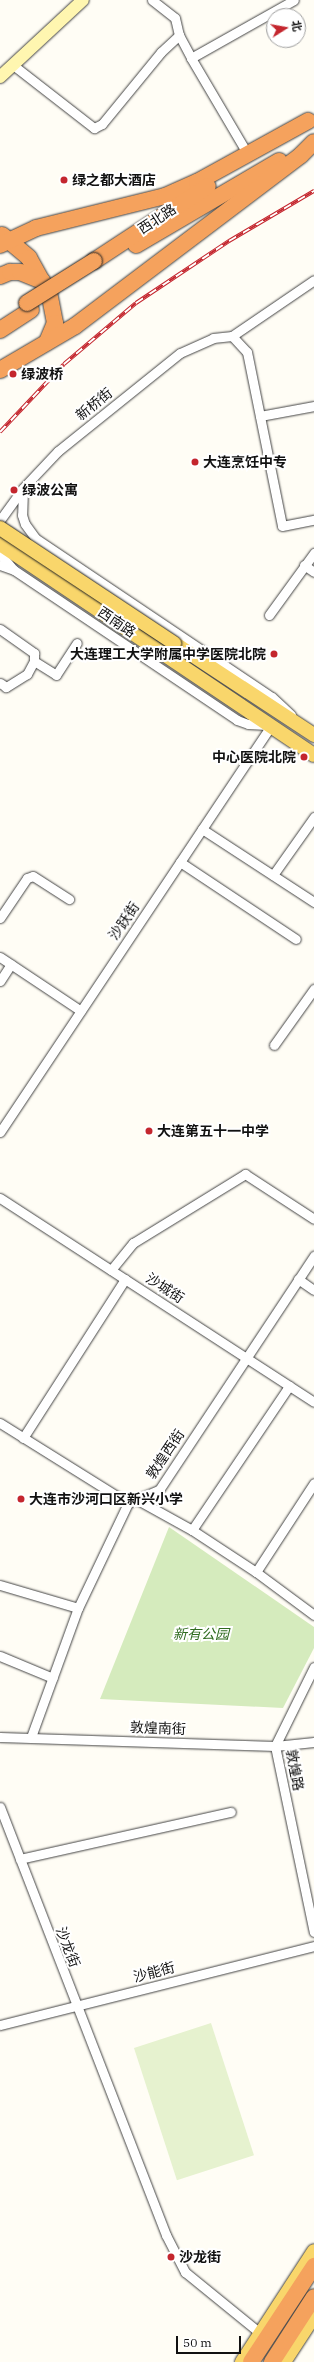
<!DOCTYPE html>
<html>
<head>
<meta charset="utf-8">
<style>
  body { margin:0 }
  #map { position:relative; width:314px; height:2362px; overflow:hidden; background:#fffdf5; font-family:"IBM Plex Serif","Noto Sans SC",serif }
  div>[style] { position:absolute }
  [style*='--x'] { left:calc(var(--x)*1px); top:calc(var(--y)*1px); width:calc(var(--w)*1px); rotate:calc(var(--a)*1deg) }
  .green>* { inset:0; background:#d5ebbd }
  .pitch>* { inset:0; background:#e6f2cf; transform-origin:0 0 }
  .roads { filter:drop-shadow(0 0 1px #444) drop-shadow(0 0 1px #444) }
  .street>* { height:9px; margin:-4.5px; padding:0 4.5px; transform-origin:4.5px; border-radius:4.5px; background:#fff }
  .secondary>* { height:12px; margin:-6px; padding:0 6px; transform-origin:6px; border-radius:6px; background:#fff6b0 }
  .primary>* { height:14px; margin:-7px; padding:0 7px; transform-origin:7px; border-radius:7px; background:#f9d66b }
  .highway>* { height:16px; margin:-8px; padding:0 8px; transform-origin:8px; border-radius:8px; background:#f5a25d }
  .rail>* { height:4px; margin-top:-2px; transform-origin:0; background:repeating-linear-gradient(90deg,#fff 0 8px,#c4262e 0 16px); box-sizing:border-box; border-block:1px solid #c4262e }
  .bridges { filter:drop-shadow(0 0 1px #222) drop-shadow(0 0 1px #222) }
  .primary-bridge>* { height:14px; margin:-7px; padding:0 7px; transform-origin:7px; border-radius:7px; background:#f9d66b }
  .highway-bridge>* { height:16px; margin:-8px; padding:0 8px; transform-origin:8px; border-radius:8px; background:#f5a25d }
  .dots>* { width:11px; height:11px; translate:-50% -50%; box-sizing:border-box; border:2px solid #fff; border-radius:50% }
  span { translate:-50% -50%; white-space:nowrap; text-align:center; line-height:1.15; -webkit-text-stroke:4px #fff; paint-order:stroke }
  .poi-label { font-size:14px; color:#111; font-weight:700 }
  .left { translate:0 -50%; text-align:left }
  .right { translate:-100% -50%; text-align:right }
  .street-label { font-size:14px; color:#111 }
  .park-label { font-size:14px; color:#2f6b1f; font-style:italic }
  .north { position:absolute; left:266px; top:8px; width:40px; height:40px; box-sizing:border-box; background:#fff; border:1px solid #a0a0a0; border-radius:50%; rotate:79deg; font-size:11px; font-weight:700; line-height:16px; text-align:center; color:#111 }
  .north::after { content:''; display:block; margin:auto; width:14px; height:18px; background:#c4262e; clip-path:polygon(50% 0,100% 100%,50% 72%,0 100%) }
  .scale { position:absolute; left:176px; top:2336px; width:65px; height:18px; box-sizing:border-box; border:2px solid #111; border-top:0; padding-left:5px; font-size:12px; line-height:14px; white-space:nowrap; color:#111; -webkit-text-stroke:3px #fff; paint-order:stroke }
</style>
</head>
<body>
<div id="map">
  <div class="green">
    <div style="clip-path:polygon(169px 1527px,314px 1627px,314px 1648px,283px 1708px,100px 1699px)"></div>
  </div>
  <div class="pitch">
    <div style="left:211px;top:2023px;width:139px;height:81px;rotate:72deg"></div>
  </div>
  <div class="roads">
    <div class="street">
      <div style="--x:152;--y:0;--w:29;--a:38"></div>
      <div style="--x:175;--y:18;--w:17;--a:77"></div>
      <div style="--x:179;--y:35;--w:26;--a:62"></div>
      <div style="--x:191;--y:58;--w:110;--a:59.5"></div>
      <div style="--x:191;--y:58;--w:118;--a:-29.4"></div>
      <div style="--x:13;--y:65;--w:103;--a:37.9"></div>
      <div style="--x:94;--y:128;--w:9;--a:-27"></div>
      <div style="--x:102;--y:124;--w:93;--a:-50.7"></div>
      <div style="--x:161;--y:52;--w:25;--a:-43"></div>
      <div style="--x:232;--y:336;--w:99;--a:-34.3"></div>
      <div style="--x:260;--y:416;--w:55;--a:-10.5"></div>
      <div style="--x:23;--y:490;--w:25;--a:92"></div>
      <div style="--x:22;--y:515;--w:9;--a:72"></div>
      <div style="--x:25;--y:524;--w:17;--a:54"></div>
      <div style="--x:35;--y:538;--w:285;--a:33.9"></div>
      <div style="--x:272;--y:697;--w:26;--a:43"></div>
      <div style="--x:0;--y:520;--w:39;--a:-54"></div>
      <div style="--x:23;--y:488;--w:51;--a:-46.6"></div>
      <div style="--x:58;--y:451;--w:156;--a:-38.8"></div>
      <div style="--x:180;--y:353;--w:36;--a:-24"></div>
      <div style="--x:213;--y:338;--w:19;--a:-6"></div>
      <div style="--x:232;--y:336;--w:22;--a:47"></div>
      <div style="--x:247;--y:352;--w:177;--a:78.6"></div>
      <div style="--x:282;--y:526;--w:33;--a:-11"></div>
      <div style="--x:0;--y:554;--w:20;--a:49"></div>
      <div style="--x:0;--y:565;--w:15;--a:20"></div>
      <div style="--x:14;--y:570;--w:269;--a:33.9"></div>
      <div style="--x:237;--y:720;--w:12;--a:20"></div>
      <div style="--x:248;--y:724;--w:19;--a:3"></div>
      <div style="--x:304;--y:565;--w:12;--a:35"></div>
      <div style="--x:269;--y:615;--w:77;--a:-54"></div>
      <div style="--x:0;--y:629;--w:42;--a:35.2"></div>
      <div style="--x:34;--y:653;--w:8;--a:90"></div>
      <div style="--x:34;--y:661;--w:15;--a:118"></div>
      <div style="--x:27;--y:674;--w:25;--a:148"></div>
      <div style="--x:6;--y:687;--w:7;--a:-146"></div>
      <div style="--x:34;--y:661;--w:26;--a:32"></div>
      <div style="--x:56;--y:675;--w:38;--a:-57"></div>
      <div style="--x:202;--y:829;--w:134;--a:33.1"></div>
      <div style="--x:180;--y:862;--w:139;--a:33.6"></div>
      <div style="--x:273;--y:875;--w:71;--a:-54.7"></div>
      <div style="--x:0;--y:918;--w:48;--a:-56"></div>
      <div style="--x:27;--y:878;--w:6;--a:-18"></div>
      <div style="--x:33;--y:876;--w:43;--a:32.6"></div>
      <div style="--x:0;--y:957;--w:97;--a:33.7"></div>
      <div style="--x:0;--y:981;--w:20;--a:-57"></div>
      <div style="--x:274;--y:1045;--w:69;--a:-54.5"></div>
      <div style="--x:0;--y:1132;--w:489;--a:-56.3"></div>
      <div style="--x:0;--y:1198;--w:374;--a:33"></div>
      <div style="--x:111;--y:1270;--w:35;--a:-51"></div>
      <div style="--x:133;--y:1243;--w:132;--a:-31.6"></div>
      <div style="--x:245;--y:1174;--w:82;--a:33.1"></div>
      <div style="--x:298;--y:1279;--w:19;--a:35"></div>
      <div style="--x:0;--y:1423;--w:151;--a:32"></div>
      <div style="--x:23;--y:1438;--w:189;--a:-57.3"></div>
      <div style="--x:136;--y:1499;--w:64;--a:29"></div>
      <div style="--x:192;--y:1530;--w:77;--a:33.3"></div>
      <div style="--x:256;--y:1572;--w:72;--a:36.6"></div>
      <div style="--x:192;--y:1530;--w:174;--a:-56"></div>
      <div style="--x:256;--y:1572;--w:106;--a:-56.9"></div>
      <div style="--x:0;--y:1585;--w:81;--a:16.4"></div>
      <div style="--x:0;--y:1656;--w:57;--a:22.5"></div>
      <div style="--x:314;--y:1667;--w:88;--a:116.3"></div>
      <div style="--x:275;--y:1746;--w:190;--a:78.2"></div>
      <div style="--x:0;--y:1737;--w:275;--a:1.9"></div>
      <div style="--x:275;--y:1746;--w:39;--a:-6"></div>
      <div style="--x:31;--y:1737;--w:137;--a:-70"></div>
      <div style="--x:78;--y:1608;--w:116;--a:-64.5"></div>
      <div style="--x:128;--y:1503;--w:34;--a:-23"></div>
      <div style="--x:159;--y:1490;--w:281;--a:-56.5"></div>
      <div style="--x:0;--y:1807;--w:459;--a:68.8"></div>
      <div style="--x:166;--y:2235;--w:42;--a:62.8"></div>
      <div style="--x:185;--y:2272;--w:97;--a:39.1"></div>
      <div style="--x:20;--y:1859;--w:216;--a:-12.6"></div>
      <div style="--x:0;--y:2025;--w:324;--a:-14.1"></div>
    </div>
    <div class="secondary">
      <div style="--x:0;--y:77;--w:113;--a:-42.9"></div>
    </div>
    <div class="primary">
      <div style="--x:0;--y:544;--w:378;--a:33.9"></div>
      <div style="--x:174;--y:643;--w:168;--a:33.3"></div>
      <div style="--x:242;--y:2362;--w:132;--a:-57"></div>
      <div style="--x:284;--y:2362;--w:55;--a:-56.9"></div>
    </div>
    <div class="highway">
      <div style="--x:2;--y:235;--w:35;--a:40"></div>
      <div style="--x:29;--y:258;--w:26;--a:61"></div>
      <div style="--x:0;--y:245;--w:40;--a:-25"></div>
      <div style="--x:36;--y:228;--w:133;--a:-13.9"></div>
      <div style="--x:165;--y:196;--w:35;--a:-24"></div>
      <div style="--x:197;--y:182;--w:127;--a:-28.8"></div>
      <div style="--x:136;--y:245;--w:166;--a:-30.4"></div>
      <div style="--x:94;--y:261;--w:136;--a:-33.3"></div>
      <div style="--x:0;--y:276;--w:11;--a:-22"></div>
      <div style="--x:10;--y:272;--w:10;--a:0"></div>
      <div style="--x:20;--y:272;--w:24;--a:22"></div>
      <div style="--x:42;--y:281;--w:13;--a:58"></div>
      <div style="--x:49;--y:292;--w:32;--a:79"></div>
      <div style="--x:55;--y:323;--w:21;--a:113"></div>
      <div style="--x:0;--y:330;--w:37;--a:-33"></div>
      <div style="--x:0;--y:370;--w:87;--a:-30.4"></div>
      <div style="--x:75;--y:326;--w:283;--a:-37.1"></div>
      <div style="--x:301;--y:155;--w:18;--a:-45"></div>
      <div style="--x:251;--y:2362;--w:115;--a:-56.7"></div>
      <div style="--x:272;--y:2362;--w:77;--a:-57.1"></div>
    </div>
  </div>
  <div class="rail">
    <div style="--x:0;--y:432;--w:93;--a:-46.7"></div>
    <div style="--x:64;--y:364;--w:94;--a:-40.3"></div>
    <div style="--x:136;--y:303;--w:112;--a:-33.7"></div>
    <div style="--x:229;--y:241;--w:99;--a:-30.5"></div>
  </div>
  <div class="bridges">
    <div class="primary-bridge">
      <div style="--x:0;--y:528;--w:209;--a:33.5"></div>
    </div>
    <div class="highway-bridge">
      <div style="--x:27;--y:303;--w:79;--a:-32.1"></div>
    </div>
  </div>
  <div class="dots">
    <div style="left:64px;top:180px;background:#c4262e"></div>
    <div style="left:13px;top:374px;background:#c4262e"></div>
    <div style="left:195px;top:462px;background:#c4262e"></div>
    <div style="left:14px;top:490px;background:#c4262e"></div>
    <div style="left:274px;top:654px;background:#c4262e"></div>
    <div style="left:304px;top:757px;background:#c4262e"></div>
    <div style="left:149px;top:1131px;background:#c4262e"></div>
    <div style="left:21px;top:1499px;background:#c4262e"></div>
    <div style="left:171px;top:2257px;background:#c4262e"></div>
  </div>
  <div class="poi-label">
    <span class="left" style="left:72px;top:180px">绿之都大酒店</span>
    <span class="left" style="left:21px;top:374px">绿波桥</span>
    <span class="left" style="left:203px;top:462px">大连烹饪中专</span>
    <span class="left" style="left:22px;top:490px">绿波公寓</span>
    <span class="right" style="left:266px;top:654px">大连理工大学附属中学医院北院</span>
    <span class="right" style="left:296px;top:757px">中心医院北院</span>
    <span class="left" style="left:157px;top:1131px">大连第五十一中学</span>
    <span class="left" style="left:29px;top:1499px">大连市沙河口区新兴小学</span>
    <span class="left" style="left:179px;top:2257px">沙龙街</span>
  </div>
  <div class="street-label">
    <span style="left:157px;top:219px;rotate:-33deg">西北路</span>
    <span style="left:94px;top:404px;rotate:-39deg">新桥街</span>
    <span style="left:117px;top:622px;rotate:34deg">西南路</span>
    <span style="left:124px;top:921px;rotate:-56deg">沙跃街</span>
    <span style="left:165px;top:1288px;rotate:33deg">沙城街</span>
    <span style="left:165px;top:1454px;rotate:-56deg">敦煌西街</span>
    <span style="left:158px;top:1728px;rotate:2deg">敦煌南街</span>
    <span style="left:295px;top:1770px;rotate:79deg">敦煌路</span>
    <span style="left:68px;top:1947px;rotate:69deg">沙龙街</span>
    <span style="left:154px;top:1972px;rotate:-14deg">沙能街</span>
  </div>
  <div class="park-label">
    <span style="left:201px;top:1634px">新有公园</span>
  </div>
  <div class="north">北</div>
  <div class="scale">50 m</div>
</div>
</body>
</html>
